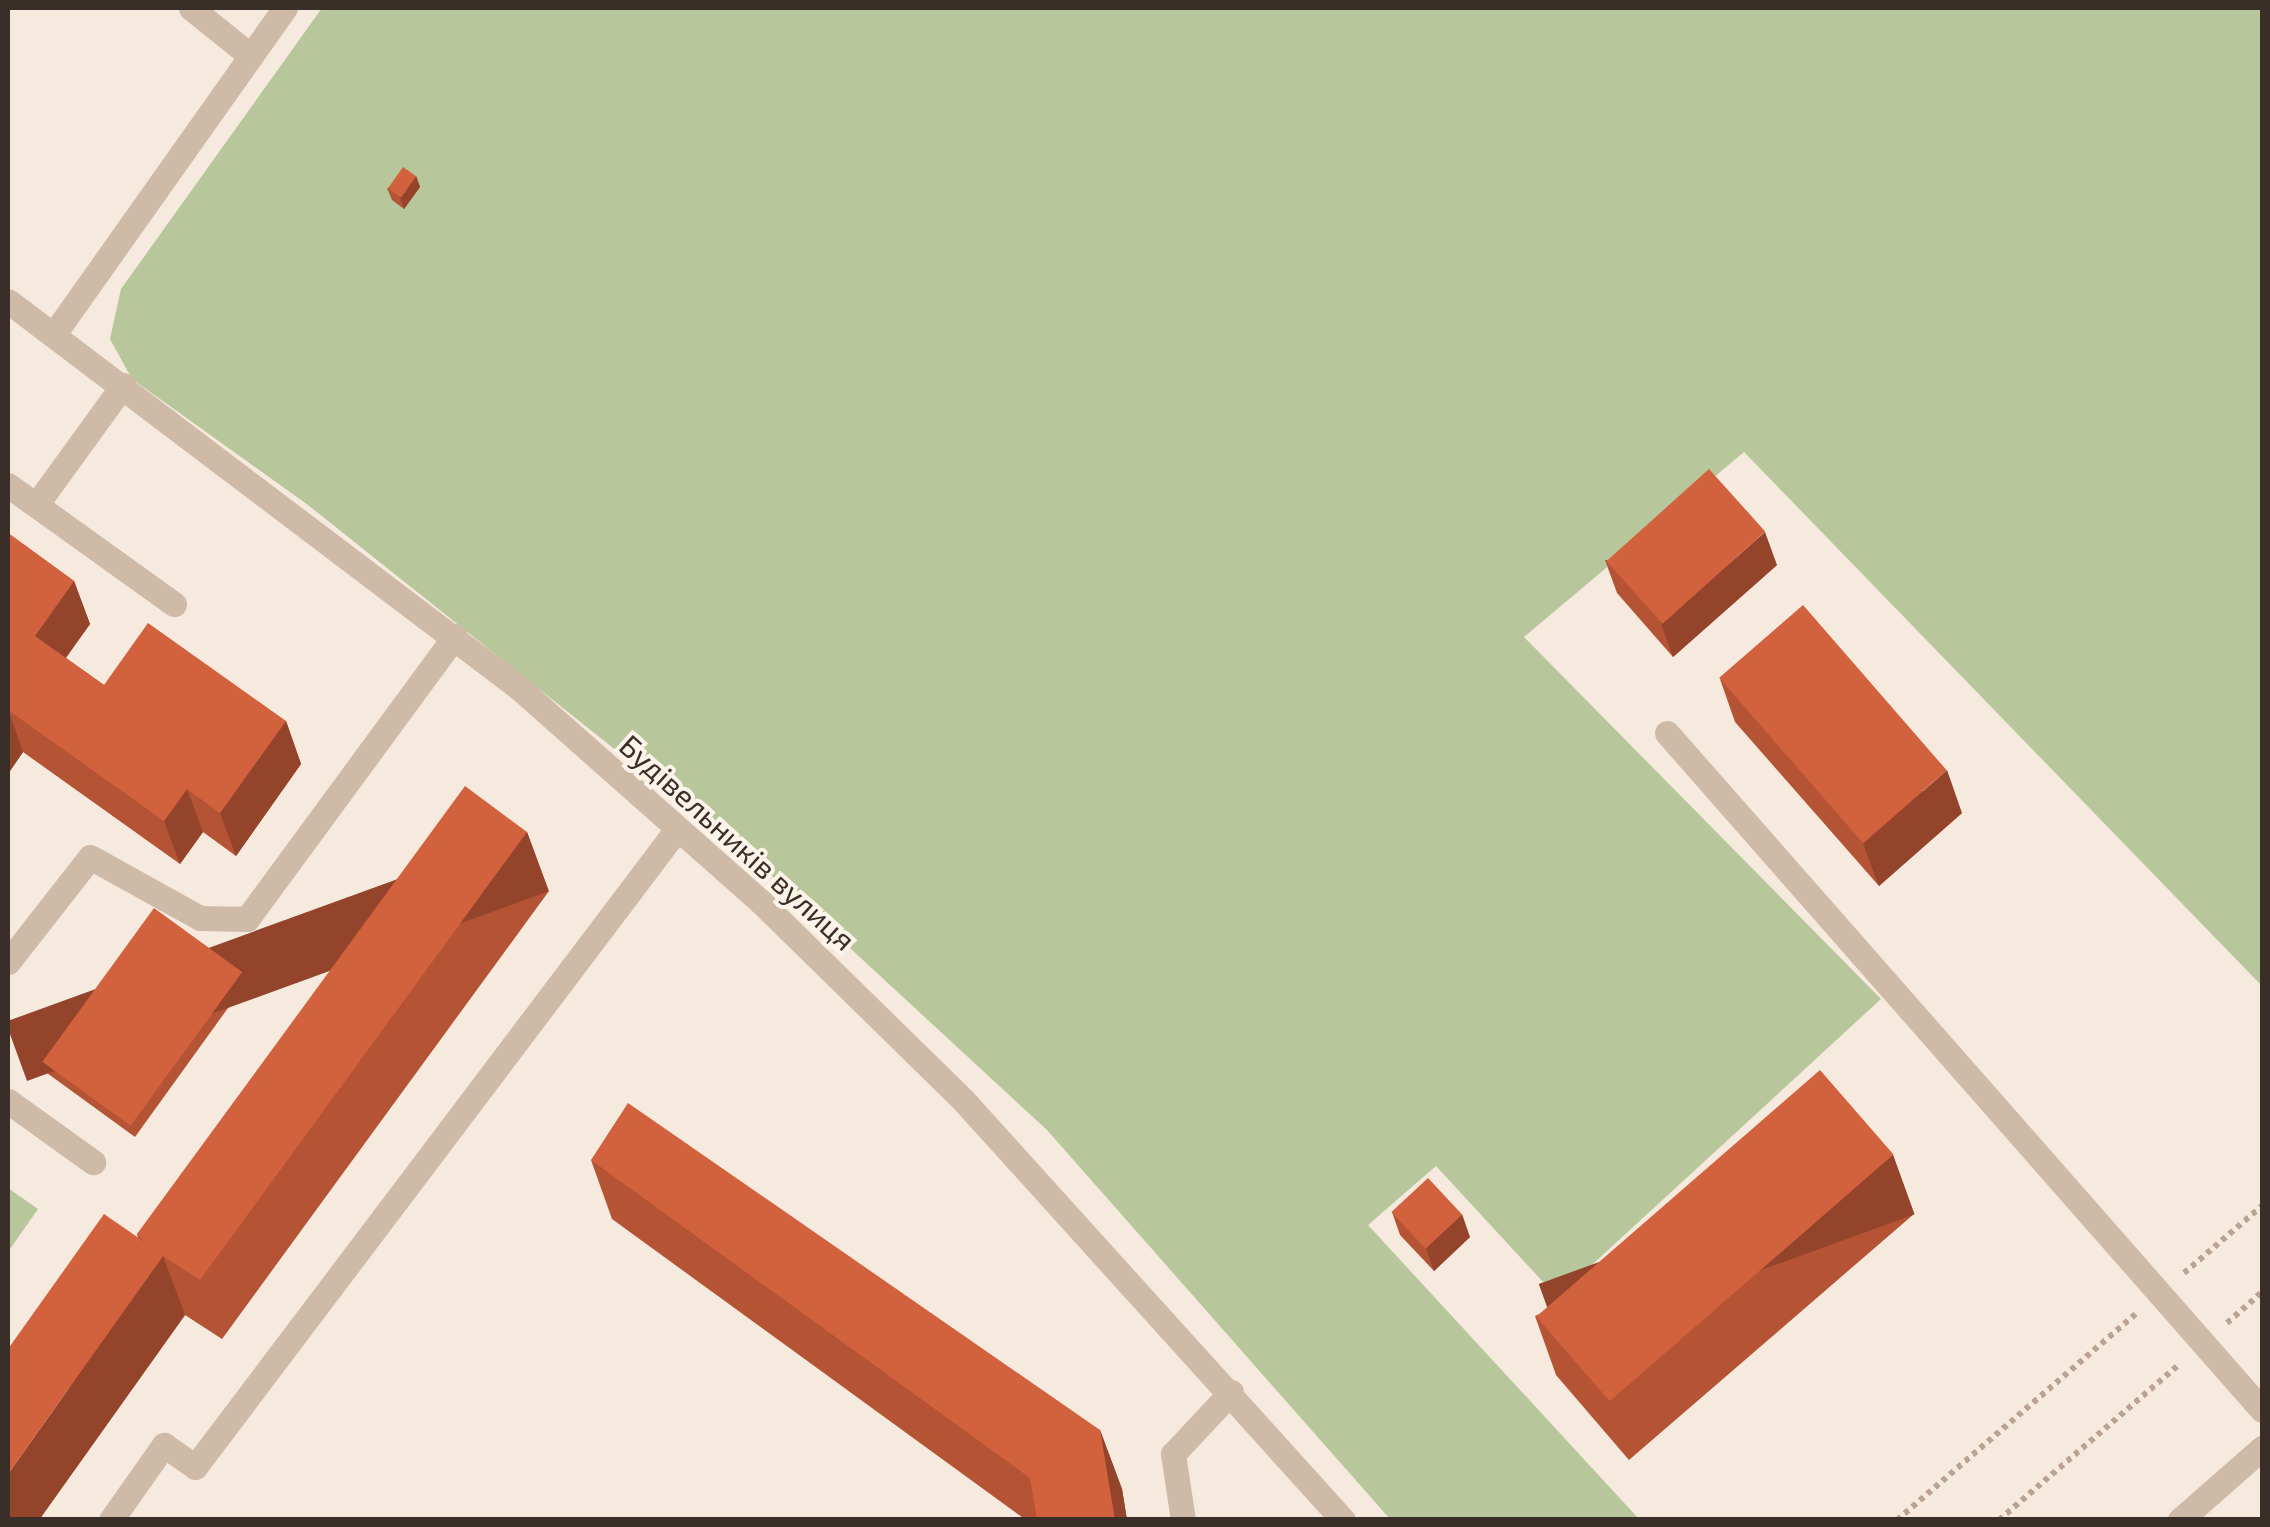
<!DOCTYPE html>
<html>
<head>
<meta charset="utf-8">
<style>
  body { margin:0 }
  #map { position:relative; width:2270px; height:1527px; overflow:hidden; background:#f5eadd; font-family:"Exo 2",sans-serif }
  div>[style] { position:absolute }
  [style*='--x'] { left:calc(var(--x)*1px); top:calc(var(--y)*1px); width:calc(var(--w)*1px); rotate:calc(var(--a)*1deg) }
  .green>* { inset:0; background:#b8c69b }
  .path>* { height:6px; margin-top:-3px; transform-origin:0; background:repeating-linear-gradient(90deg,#bba391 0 5px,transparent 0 10px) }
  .minor>* { height:25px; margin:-12.5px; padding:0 12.5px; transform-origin:12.5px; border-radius:12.5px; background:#cfb9a7 }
  .wall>* { inset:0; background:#b55335 }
  .shaded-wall>* { inset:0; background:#93442b; transform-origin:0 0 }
  .building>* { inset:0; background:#d2613e; transform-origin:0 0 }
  span { translate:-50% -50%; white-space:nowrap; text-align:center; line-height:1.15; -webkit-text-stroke:8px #fcf4ea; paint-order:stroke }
  .street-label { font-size:30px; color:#3a2e28 }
  .frame { position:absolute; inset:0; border:10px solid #3a2e28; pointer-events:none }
</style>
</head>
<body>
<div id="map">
  <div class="green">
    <div style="clip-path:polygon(322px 8px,2262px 8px,2262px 986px,1744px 452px,1524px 637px,1881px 999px,1557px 1297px,1436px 1166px,1368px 1225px,1639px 1519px,1390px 1519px,1047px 1130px,760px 865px,308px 505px,132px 379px,110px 339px,121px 289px)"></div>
    <div style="clip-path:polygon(8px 1188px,38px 1209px,8px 1252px)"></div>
  </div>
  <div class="path">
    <div style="--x:2184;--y:1273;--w:103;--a:-40.7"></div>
    <div style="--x:2227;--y:1323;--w:47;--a:-41.5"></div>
    <div style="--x:1897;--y:1520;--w:316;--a:-40.8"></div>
    <div style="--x:1999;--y:1520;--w:239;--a:-40.8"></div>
  </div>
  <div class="minor">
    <div style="--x:191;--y:8;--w:77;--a:38.7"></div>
    <div style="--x:8;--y:301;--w:640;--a:37.12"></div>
    <div style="--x:518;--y:687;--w:324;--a:41.5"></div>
    <div style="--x:761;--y:902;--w:284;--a:44.4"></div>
    <div style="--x:964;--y:1101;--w:565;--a:47.87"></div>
    <div style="--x:54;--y:334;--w:400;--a:-54.7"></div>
    <div style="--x:123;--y:385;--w:148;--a:125.9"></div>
    <div style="--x:36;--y:505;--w:170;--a:35.7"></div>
    <div style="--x:8;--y:485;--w:34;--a:36"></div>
    <div style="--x:1667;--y:733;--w:901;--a:48.69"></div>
    <div style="--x:8;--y:962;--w:133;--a:-52"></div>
    <div style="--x:90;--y:857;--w:126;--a:29"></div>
    <div style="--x:200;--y:918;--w:47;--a:1.2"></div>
    <div style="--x:247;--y:919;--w:351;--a:-53.7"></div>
    <div style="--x:8;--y:1101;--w:105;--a:35.7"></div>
    <div style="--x:111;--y:1520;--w:92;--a:-54.8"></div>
    <div style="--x:164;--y:1445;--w:38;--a:35"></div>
    <div style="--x:195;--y:1467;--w:800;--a:-52.93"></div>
    <div style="--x:1183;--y:1520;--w:67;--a:-98.6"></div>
    <div style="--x:1173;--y:1454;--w:85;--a:-46.9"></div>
    <div style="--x:2180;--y:1520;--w:109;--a:-41.3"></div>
  </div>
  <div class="wall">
    <div style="clip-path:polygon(416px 176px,420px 187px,404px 209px,392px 200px,387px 188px)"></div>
    <div style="clip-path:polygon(8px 533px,74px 581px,90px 624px,66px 658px,104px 685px,286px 721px,301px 764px,236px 856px,203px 832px,180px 864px,23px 752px,8px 774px)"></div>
    <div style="clip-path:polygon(1605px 560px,1777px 565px,1673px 657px,1617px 593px)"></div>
    <div style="clip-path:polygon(1720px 679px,1962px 813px,1879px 886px,1735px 722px)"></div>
    <div style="clip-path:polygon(527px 832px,549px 891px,222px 1339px,185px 1315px,39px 1520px,8px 1520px,138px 1238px,137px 1234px)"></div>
    <div style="clip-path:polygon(246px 983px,135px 1137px,47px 1073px,43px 1062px)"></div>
    <div style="clip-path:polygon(1893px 1155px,1914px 1214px,1629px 1460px,1556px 1375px,1535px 1316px)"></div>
    <div style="clip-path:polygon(591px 1160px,1100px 1430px,1122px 1489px,1127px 1520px,1026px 1520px,612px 1219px)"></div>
    <div style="clip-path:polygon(1392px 1212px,1470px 1237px,1434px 1271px,1400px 1235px)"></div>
  </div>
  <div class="shaded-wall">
    <div style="clip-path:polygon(416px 176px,420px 187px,404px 209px,400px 197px)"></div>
    <div style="clip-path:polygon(1765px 532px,1777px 565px,1673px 657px,1661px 624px)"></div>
    <div style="clip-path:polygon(74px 581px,90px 624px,51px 678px,35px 636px)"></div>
    <div style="clip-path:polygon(8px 709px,23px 752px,8px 774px)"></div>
    <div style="clip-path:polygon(286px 721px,301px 764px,236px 856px,220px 813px)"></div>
    <div style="clip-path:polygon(1947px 770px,1962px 813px,1879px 886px,1863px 844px)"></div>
    <div style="clip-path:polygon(187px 789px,203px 832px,180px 864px,164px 821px)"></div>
    <div style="left:527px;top:832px;width:63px;height:555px;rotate:70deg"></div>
    <div style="left:242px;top:972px;width:12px;height:190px;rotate:70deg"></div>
    <div style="left:1893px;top:1155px;width:63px;height:377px;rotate:70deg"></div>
    <div style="clip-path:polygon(1462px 1214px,1470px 1237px,1434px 1271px,1426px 1248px)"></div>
    <div style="clip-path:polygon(163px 1256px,185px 1315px,39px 1520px,8px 1520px,8px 1474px)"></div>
    <div style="clip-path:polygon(1100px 1430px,1122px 1489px,1127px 1520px,1115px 1520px)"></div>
  </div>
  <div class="building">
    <div style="left:403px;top:167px;width:16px;height:26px;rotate:35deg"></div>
    <div style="left:1709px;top:469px;width:84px;height:138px;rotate:48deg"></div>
    <div style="clip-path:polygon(8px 533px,74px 581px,35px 636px,104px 685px,148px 623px,286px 721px,220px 813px,187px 789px,164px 821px,8px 710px)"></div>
    <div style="left:1803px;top:605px;width:219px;height:111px;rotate:49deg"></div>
    <div style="clip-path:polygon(465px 786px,527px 832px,200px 1280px,163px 1256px,8px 1474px,8px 1349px,104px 1214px,146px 1243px,137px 1234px)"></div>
    <div style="left:154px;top:908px;width:109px;height:190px;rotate:36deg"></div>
    <div style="left:1820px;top:1070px;width:112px;height:376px;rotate:49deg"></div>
    <div style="clip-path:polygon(628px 1103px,1100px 1430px,1115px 1520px,1037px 1520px,1030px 1478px,591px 1160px)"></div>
    <div style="left:1428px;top:1178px;width:50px;height:50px;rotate:47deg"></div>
  </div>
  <div class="street-label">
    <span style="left:738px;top:842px;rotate:42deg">Будівельників вулиця</span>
  </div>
  <div class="frame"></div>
</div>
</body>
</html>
